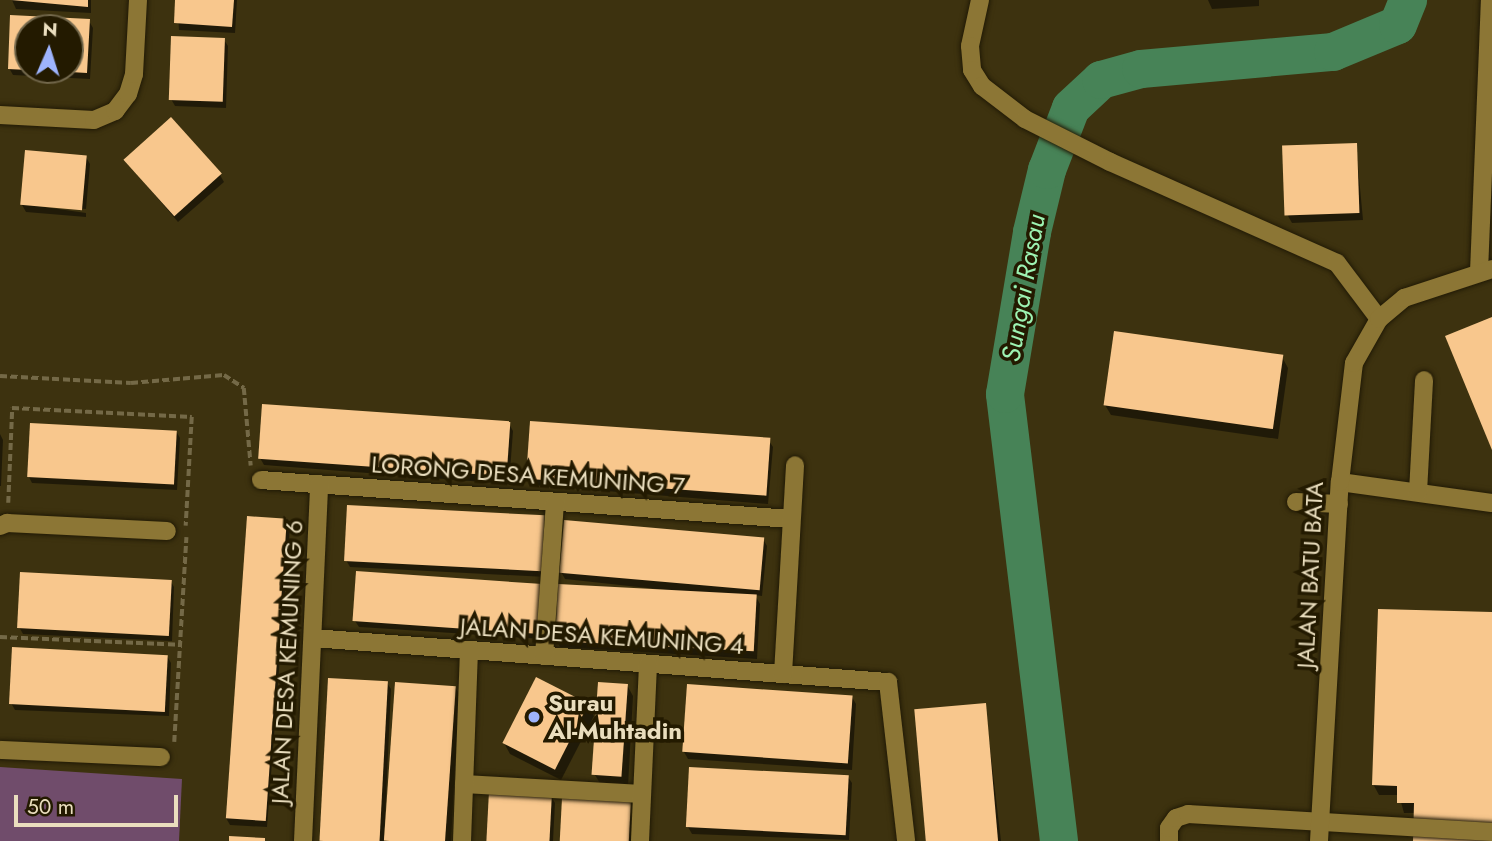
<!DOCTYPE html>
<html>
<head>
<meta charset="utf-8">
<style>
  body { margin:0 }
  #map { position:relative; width:1492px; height:841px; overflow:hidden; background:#3d320f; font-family:Jost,sans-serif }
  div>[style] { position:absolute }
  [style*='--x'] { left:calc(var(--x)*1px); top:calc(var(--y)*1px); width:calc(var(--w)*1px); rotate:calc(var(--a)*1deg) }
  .green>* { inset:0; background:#704c6b }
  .shadow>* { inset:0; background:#0007 }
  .river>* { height:38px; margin:-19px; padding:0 19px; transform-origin:19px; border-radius:19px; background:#478357 }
  .building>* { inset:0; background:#f8c78d; transform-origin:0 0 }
  .path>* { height:3.5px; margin-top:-1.75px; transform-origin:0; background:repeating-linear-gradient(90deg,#746947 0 7px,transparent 0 10.5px) }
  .roads { filter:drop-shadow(0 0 2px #211a06) drop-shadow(0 0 2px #211a06) }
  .minor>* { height:18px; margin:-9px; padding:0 9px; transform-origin:9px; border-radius:9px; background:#8c7635 }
  .dots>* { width:19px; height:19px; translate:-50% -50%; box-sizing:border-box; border:4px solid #231a00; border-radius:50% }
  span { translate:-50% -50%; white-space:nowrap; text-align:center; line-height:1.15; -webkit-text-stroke:7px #231a00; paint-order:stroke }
  .street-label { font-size:24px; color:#eadebe }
  .poi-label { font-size:24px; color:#eadebe; font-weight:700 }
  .left { translate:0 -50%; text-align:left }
  .water-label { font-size:26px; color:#9df3b2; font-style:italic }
  .north { position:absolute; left:14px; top:14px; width:70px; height:70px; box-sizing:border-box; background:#231a00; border:2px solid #73684c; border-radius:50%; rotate:3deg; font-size:19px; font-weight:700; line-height:28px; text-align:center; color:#eadebe }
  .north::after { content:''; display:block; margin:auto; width:24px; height:32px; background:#9eb4fd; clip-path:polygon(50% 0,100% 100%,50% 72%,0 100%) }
  .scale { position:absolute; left:14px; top:795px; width:164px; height:32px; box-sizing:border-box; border:4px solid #eadebe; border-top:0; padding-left:9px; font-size:21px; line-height:24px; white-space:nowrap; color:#eadebe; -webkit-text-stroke:5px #231a00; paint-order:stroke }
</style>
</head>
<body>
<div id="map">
  <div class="green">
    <div style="clip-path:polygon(0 767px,182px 779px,179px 841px,0 841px)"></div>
  </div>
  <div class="shadow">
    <div style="clip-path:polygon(12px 0,91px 0,91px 13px,16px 9px)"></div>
    <div style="clip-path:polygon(177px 0,237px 0,235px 33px,179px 30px)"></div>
    <div style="clip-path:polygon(1208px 0,1259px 0,1259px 6px,1212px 9px)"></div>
    <div style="clip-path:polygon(evenodd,12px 17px,89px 21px,93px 28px,90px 79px,13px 75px,9px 68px,12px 17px,28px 28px,70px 28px,70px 70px,28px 70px,28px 28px)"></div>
    <div style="clip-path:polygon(224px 40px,228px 46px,226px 108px,175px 106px,171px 99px)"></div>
    <div style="clip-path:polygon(1356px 145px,1363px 220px,1292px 223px,1288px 216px)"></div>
    <div style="clip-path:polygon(86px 157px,90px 164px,86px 209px,24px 204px,86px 213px,86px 217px,26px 212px,22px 205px)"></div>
    <div style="clip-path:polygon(125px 160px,220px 175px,224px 182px,178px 222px)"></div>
    <div style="clip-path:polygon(1282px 357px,1288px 368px,1278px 439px,1111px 415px,1105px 405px)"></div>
    <div style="clip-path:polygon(509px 424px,513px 431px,509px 484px,264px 465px,260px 458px)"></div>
    <div style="clip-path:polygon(176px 431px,180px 438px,177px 490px,32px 483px,29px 477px)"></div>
    <div style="clip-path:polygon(0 434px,3px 440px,1px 486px,0 486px)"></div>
    <div style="clip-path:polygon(769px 441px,773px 447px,768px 504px,531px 485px,527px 478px)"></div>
    <div style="clip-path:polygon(544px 518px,548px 524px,546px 577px,350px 567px,346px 560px)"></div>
    <div style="clip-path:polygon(286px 520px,290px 527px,267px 827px,230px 825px,226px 818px)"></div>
    <div style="clip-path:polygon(763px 539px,767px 546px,762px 596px,755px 595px,760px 604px,757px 659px,560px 647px,556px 640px,712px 595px,565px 579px,561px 572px)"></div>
    <div style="clip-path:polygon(170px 580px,174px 587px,172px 641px,23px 634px,19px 627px)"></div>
    <div style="clip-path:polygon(542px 585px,543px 639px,359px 627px,355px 621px)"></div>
    <div style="clip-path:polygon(1492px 614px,1492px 841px,1415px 841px,1416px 813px,1404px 813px,1399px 795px,1379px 795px,1373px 784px)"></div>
    <div style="clip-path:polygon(167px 656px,171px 663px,169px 716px,15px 710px,11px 703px)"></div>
    <div style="clip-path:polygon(387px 683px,391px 689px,384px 841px,323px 841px)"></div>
    <div style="clip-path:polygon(627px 685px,633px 696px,628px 787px,601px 785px,595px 775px)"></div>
    <div style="clip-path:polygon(455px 687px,459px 694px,451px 841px,388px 841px)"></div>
    <div style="clip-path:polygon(852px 697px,856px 704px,852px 770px,688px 759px,684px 752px)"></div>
    <div style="clip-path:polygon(588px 705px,594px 716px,561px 780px,510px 754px,504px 743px)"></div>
    <div style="clip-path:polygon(985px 705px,1001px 841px,928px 841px)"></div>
    <div style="clip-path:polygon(848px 777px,852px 783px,849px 840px,692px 834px,688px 827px)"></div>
    <div style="clip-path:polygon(551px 796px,555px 803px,553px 841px,488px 841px)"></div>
    <div style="clip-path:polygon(630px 804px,632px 841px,561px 841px)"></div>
  </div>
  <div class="river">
    <div style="--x:1059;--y:841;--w:450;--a:-96.9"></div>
    <div style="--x:1005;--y:394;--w:164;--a:-80.5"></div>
    <div style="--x:1032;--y:232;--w:64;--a:-76.4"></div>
    <div style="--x:1047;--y:170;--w:66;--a:-68.8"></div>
    <div style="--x:1071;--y:108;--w:41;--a:-43"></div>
    <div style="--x:1101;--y:80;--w:41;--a:-15.4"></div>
    <div style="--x:1141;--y:69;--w:193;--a:-5.1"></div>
    <div style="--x:1333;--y:52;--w:70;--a:-22.6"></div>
    <div style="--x:1398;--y:25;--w:27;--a:-68"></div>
  </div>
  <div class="building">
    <div style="clip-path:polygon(11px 0,88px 0,88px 7px)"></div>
    <div style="clip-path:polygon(175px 0,234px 0,232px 27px,174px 23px)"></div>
    <div style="clip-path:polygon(10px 15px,90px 19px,87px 73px,70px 72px,70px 28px,28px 28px,28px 70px,8px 69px)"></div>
    <div style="left:171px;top:36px;width:54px;height:64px;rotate:2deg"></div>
    <div style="left:171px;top:117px;width:76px;height:64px;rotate:48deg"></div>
    <div style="left:1357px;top:143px;width:70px;height:75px;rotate:88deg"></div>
    <div style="left:25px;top:150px;width:62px;height:55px;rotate:5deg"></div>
    <div style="clip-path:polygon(1492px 317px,1492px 450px,1445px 336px)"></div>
    <div style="left:1114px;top:331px;width:171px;height:75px;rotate:8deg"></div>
    <div style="left:262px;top:404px;width:249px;height:55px;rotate:4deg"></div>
    <div style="left:530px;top:421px;width:241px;height:58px;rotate:4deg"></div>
    <div style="left:30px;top:423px;width:147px;height:54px;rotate:3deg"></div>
    <div style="left:347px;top:505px;width:198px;height:56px;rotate:3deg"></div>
    <div style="left:247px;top:516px;width:40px;height:303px;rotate:4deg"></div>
    <div style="left:564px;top:520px;width:201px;height:53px;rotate:5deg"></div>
    <div style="left:356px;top:571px;width:187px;height:50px;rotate:4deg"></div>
    <div style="left:20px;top:572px;width:152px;height:56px;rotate:3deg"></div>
    <div style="left:558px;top:584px;width:199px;height:57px;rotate:3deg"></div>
    <div style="clip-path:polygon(1378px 609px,1492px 612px,1492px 841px,1413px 841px,1414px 803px,1397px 803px,1397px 786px,1372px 785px)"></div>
    <div style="left:12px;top:647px;width:156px;height:57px;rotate:3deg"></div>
    <div style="left:536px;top:677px;width:59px;height:74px;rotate:27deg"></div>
    <div style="left:328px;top:678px;width:60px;height:163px;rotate:3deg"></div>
    <div style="left:395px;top:682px;width:61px;height:159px;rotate:4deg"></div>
    <div style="left:598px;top:682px;width:30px;height:93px;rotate:4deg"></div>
    <div style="left:687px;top:684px;width:166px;height:68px;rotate:4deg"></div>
    <div style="left:986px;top:703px;width:139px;height:72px;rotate:85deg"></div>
    <div style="left:689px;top:767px;width:160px;height:60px;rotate:3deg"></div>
    <div style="left:489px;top:791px;width:63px;height:50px;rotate:3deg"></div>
    <div style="left:562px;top:798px;width:69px;height:43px;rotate:3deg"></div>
    <div style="clip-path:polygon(229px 836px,265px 838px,265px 841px,229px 841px)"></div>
  </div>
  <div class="path">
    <div style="--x:0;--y:376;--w:131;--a:3.1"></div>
    <div style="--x:131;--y:383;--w:93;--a:-4.9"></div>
    <div style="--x:224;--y:375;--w:24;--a:33"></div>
    <div style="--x:244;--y:388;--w:78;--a:84.9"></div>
    <div style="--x:8;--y:503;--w:95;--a:-87.6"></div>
    <div style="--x:12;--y:408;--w:180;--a:2.9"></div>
    <div style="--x:192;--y:417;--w:109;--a:93.2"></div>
    <div style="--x:0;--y:637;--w:180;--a:2.5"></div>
    <div style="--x:174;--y:742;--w:205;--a:-86.6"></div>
  </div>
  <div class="roads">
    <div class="minor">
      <div style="--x:980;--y:0;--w:47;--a:102.3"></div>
      <div style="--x:970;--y:46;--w:24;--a:85"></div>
      <div style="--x:972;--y:70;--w:19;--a:58"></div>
      <div style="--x:982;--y:86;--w:54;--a:37.5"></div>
      <div style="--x:1025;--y:119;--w:95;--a:26.8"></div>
      <div style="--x:1110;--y:162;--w:248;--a:24"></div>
      <div style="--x:1337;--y:263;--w:70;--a:53.1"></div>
      <div style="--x:0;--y:115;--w:94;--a:3"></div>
      <div style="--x:94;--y:120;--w:23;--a:-23"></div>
      <div style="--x:115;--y:111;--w:21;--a:-53"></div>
      <div style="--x:128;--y:94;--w:21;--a:-73"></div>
      <div style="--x:134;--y:74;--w:74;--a:-86.9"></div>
      <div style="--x:1479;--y:272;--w:272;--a:-87.7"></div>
      <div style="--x:261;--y:480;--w:531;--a:4.21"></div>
      <div style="--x:1340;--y:482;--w:153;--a:7.9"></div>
      <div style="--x:1418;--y:492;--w:112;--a:-86.9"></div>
      <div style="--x:1296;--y:502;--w:43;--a:2.7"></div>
      <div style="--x:0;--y:526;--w:8;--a:-23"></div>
      <div style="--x:7;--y:523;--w:160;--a:2.9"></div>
      <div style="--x:313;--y:638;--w:577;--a:4.38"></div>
      <div style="--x:888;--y:682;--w:160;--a:83.5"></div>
      <div style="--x:544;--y:656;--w:154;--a:-85.9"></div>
      <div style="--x:783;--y:674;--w:209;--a:-86.7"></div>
      <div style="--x:0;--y:750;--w:161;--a:2.5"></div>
      <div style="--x:464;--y:784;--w:178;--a:3.2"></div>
      <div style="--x:303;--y:841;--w:357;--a:-87.4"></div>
      <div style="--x:462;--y:841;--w:191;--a:-87.9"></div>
      <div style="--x:640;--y:841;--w:177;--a:-87.4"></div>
      <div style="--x:1169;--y:841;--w:13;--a:-90"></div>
      <div style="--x:1169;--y:828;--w:12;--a:-55"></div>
      <div style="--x:1176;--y:818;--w:13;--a:-18"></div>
      <div style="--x:1188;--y:814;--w:305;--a:3.4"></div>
      <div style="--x:1319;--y:841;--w:360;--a:-86.7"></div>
      <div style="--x:1340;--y:482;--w:120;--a:-83.3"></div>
      <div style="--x:1354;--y:363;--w:51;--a:-60.4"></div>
      <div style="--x:1379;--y:319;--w:33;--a:-40"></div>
      <div style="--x:1404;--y:298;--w:93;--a:-18.2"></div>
    </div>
  </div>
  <div class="dots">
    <div style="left:534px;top:717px;background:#9eb4fd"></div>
  </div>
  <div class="street-label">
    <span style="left:528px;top:475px;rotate:4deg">LORONG DESA KEMUNING 7</span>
    <span style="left:1310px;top:575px;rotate:-87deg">JALAN BATU BATA</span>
    <span style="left:602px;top:636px;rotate:4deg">JALAN DESA KEMUNING 4</span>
    <span style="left:287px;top:662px;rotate:-87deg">JALAN DESA KEMUNING 6</span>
  </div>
  <div class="poi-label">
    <span class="left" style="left:548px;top:717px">Surau<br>Al-Muhtadin</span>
  </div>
  <div class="water-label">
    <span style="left:1024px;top:288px;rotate:-80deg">Sungai Rasau</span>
  </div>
  <div class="north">N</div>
  <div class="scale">50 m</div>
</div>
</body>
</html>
